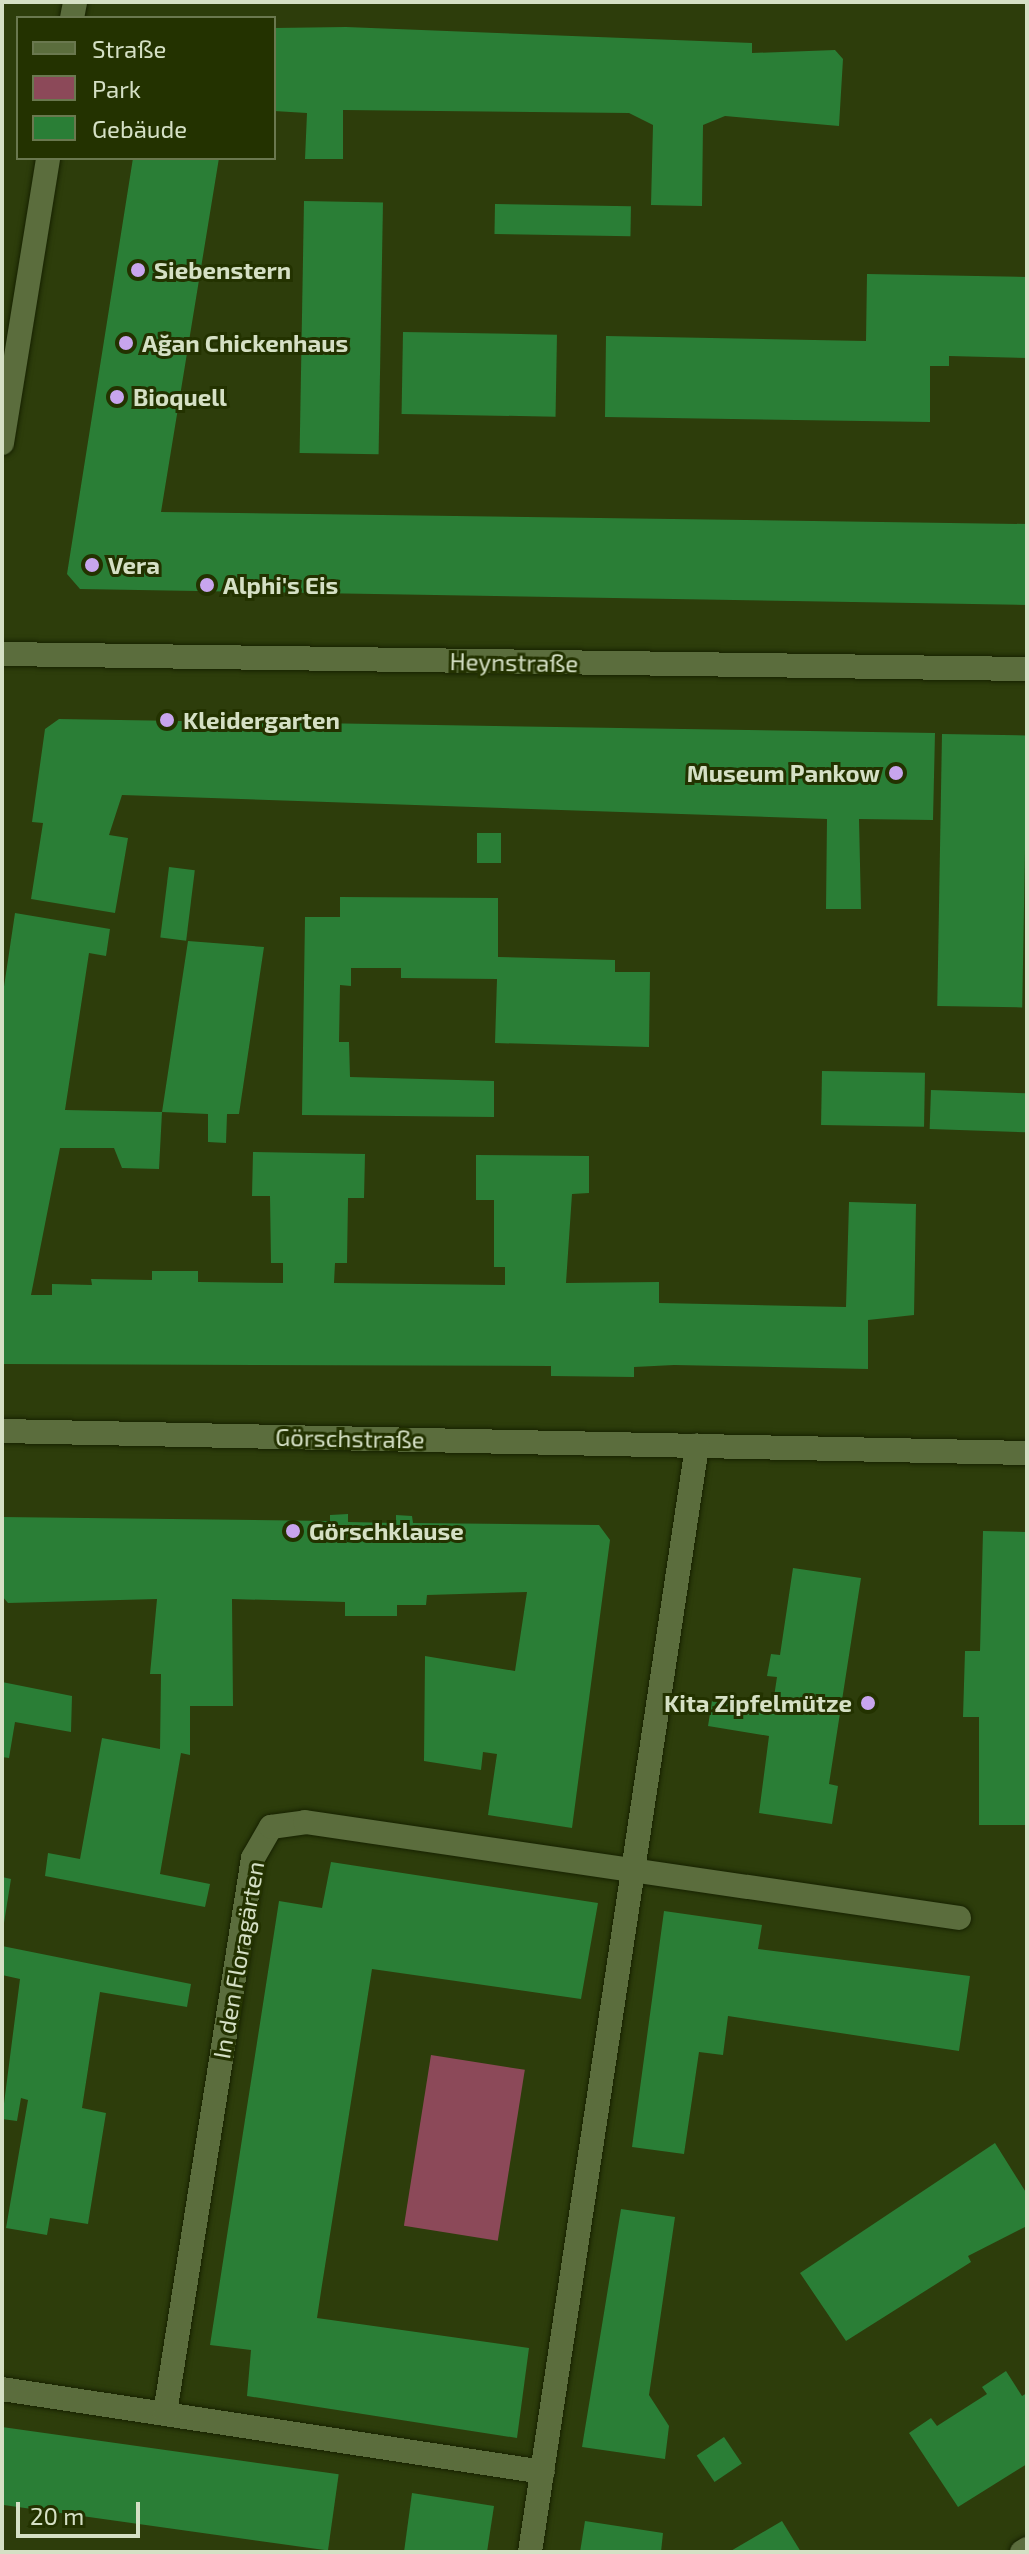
<!DOCTYPE html>
<html>
<head>
<meta charset="utf-8">
<style>
  body { margin:0 }
  #map { position:relative; width:1029px; height:2554px; overflow:hidden; background:#2d3d0b; font-family:"Exo 2",sans-serif }
  div>[style] { position:absolute }
  [style*='--x'] { left:calc(var(--x)*1px); top:calc(var(--y)*1px); width:calc(var(--w)*1px); rotate:calc(var(--a)*1deg) }
  .green>* { inset:0; background:#8c4959; transform-origin:0 0 }
  .building>* { inset:0; background:#2a7e36; transform-origin:0 0 }
  .roads { filter:drop-shadow(0 0 2px #172200) drop-shadow(0 0 2px #172200) }
  .minor>* { height:24px; margin:-12px; padding:0 12px; transform-origin:12px; border-radius:12px; background:#5b6d3d }
  .tertiary>* { height:24px; margin:-12px; padding:0 12px; transform-origin:12px; border-radius:12px; background:#5b6d3d }
  .dots>* { width:22px; height:22px; translate:-50% -50%; box-sizing:border-box; border:4px solid #233200; border-radius:50% }
  span { translate:-50% -50%; white-space:nowrap; text-align:center; line-height:1.15; -webkit-text-stroke:6px #233200; paint-order:stroke }
  .poi-label { font-size:24px; color:#d5e0c5; font-weight:700 }
  .left { translate:0 -50%; text-align:left }
  .right { translate:-100% -50%; text-align:right }
  .street-label { font-size:24px; color:#d5e0c5 }
  .frame { position:absolute; inset:0; border:4px solid #d5e0c5; pointer-events:none }
  .legend { position:absolute; left:16px; top:16px; width:260px; height:144px; box-sizing:border-box; background:#233200; border:2px solid #6a784f; margin:0; padding:10px 14px; list-style:none; font-size:24px; color:#d5e0c5 }
  .legend li { display:flex; align-items:center; gap:16px; height:40px }
  .legend b { width:40px; border:2px solid #6a784f }
  .scale { position:absolute; left:16px; top:2502px; width:124px; height:36px; box-sizing:border-box; border:4px solid #d5e0c5; border-top:0; padding-left:10px; font-size:24px; line-height:28px; white-space:nowrap; color:#d5e0c5; -webkit-text-stroke:6px #233200; paint-order:stroke }
</style>
</head>
<body>
<div id="map">
  <div class="green">
    <div style="left:431px;top:2055px;width:95px;height:173px;rotate:9deg"></div>
  </div>
  <div class="building">
    <div style="clip-path:polygon(346px 27px,752px 43px,752px 53px,835px 50px,843px 59px,839px 126px,725px 116px,703px 125px,702px 206px,651px 205px,653px 125px,629px 113px,343px 110px,343px 159px,305px 159px,307px 113px,274px 111px,274px 28px)"></div>
    <div style="clip-path:polygon(133px 158px,219px 158px,161px 512px,1027px 524px,1027px 605px,80px 589px,67px 574px)"></div>
    <div style="left:304px;top:201px;width:79px;height:252px;rotate:1deg"></div>
    <div style="left:495px;top:204px;width:136px;height:30px;rotate:1deg"></div>
    <div style="clip-path:polygon(867px 274px,1027px 277px,1027px 358px,949px 356px,949px 366px,930px 366px,930px 422px,605px 417px,606px 336px,866px 341px)"></div>
    <div style="left:403px;top:332px;width:154px;height:82px;rotate:1deg"></div>
    <div style="clip-path:polygon(59px 719px,935px 733px,933px 820px,859px 819px,861px 909px,826px 909px,827px 819px,122px 795px,109px 835px,128px 838px,115px 913px,31px 899px,43px 823px,32px 822px,45px 729px)"></div>
    <div style="left:942px;top:734px;width:85px;height:272px;rotate:1deg"></div>
    <div style="left:477px;top:833px;width:24px;height:30px"></div>
    <div style="left:169px;top:867px;width:26px;height:71px;rotate:7deg"></div>
    <div style="clip-path:polygon(340px 897px,498px 898px,498px 957px,615px 960px,615px 972px,650px 972px,649px 1047px,495px 1043px,497px 979px,401px 978px,401px 968px,351px 968px,351px 986px,340px 985px,339px 1042px,349px 1042px,350px 1077px,494px 1081px,494px 1117px,302px 1115px,305px 917px,340px 917px)"></div>
    <div style="clip-path:polygon(15px 913px,110px 929px,106px 956px,89px 953px,65px 1110px,162px 1112px,188px 941px,264px 947px,239px 1114px,227px 1114px,226px 1143px,208px 1142px,208px 1114px,162px 1112px,159px 1169px,122px 1168px,114px 1148px,60px 1148px,31px 1295px,52px 1295px,52px 1284px,92px 1285px,91px 1279px,152px 1280px,152px 1271px,198px 1271px,198px 1282px,283px 1283px,283px 1263px,271px 1263px,270px 1196px,252px 1196px,253px 1152px,365px 1154px,364px 1198px,348px 1198px,347px 1263px,335px 1263px,334px 1283px,505px 1285px,505px 1267px,494px 1267px,494px 1200px,476px 1200px,476px 1155px,589px 1156px,589px 1193px,572px 1194px,566px 1283px,659px 1282px,659px 1303px,846px 1307px,849px 1202px,916px 1204px,914px 1315px,868px 1320px,868px 1369px,674px 1365px,634px 1367px,634px 1377px,551px 1376px,551px 1366px,2px 1364px,2px 1000px)"></div>
    <div style="left:822px;top:1071px;width:103px;height:54px;rotate:1deg"></div>
    <div style="left:931px;top:1090px;width:96px;height:39px;rotate:2deg"></div>
    <div style="clip-path:polygon(348px 1514px,348px 1522px,396px 1523px,396px 1515px,412px 1516px,413px 1523px,599px 1525px,610px 1540px,572px 1828px,488px 1815px,497px 1754px,483px 1752px,481px 1770px,424px 1761px,425px 1656px,515px 1671px,527px 1592px,427px 1595px,426px 1605px,397px 1605px,397px 1616px,345px 1616px,345px 1602px,232px 1599px,233px 1706px,190px 1706px,190px 1755px,181px 1753px,160px 1874px,210px 1884px,205px 1907px,45px 1876px,48px 1853px,80px 1859px,102px 1738px,160px 1749px,161px 1674px,150px 1674px,157px 1599px,8px 1603px,2px 1596px,2px 1517px,330px 1521px,330px 1515px)"></div>
    <div style="clip-path:polygon(983px 1531px,1027px 1532px,1027px 1825px,979px 1825px,979px 1717px,963px 1717px,965px 1651px,980px 1651px)"></div>
    <div style="clip-path:polygon(793px 1568px,861px 1578px,829px 1784px,838px 1786px,832px 1824px,759px 1813px,769px 1736px,708px 1726px,712px 1701px,772px 1710px,777px 1677px,767px 1676px,771px 1654px,780px 1655px)"></div>
    <div style="clip-path:polygon(2px 1682px,72px 1696px,71px 1732px,15px 1722px,9px 1758px,2px 1757px)"></div>
    <div style="clip-path:polygon(331px 1862px,598px 1903px,581px 1999px,372px 1969px,322px 2285px,317px 2318px,529px 2348px,517px 2438px,247px 2396px,251px 2350px,210px 2345px,279px 1901px,322px 1908px)"></div>
    <div style="clip-path:polygon(2px 1877px,11px 1879px,4px 1923px,2px 1923px)"></div>
    <div style="clip-path:polygon(664px 1911px,762px 1925px,758px 1949px,970px 1976px,959px 2051px,728px 2016px,723px 2055px,699px 2052px,684px 2154px,632px 2147px)"></div>
    <div style="clip-path:polygon(2px 1946px,191px 1984px,187px 2007px,100px 1992px,82px 2108px,106px 2113px,88px 2224px,50px 2218px,47px 2235px,6px 2228px,28px 2100px,21px 2098px,17px 2121px,2px 2119px,20px 1979px,2px 1975px)"></div>
    <div style="clip-path:polygon(995px 2143px,1027px 2194px,1027px 2226px,968px 2256px,971px 2262px,846px 2341px,800px 2273px)"></div>
    <div style="clip-path:polygon(621px 2209px,675px 2217px,649px 2395px,669px 2426px,665px 2459px,582px 2447px)"></div>
    <div style="clip-path:polygon(1006px 2371px,1022px 2396px,1027px 2393px,1027px 2464px,958px 2507px,909px 2433px,931px 2418px,937px 2426px,987px 2394px,982px 2387px)"></div>
    <div style="left:2px;top:2427px;width:340px;height:77px;rotate:8deg"></div>
    <div style="left:724px;top:2437px;width:32px;height:33px;rotate:56deg"></div>
    <div style="clip-path:polygon(412px 2493px,494px 2506px,487px 2552px,404px 2552px)"></div>
    <div style="clip-path:polygon(585px 2521px,663px 2533px,661px 2552px,580px 2552px)"></div>
    <div style="clip-path:polygon(782px 2521px,801px 2552px,729px 2552px)"></div>
  </div>
  <div class="roads">
    <div class="minor">
      <div style="--x:2;--y:654;--w:1025;--a:0.84"></div>
      <div style="--x:2;--y:1431;--w:1025;--a:1.23"></div>
      <div style="--x:2;--y:2389;--w:547;--a:8.72"></div>
      <div style="--x:165;--y:2413;--w:562;--a:-80.99"></div>
      <div style="--x:253;--y:1858;--w:36;--a:-60"></div>
      <div style="--x:271;--y:1827;--w:34;--a:-8"></div>
      <div style="--x:305;--y:1822;--w:661;--a:8.35"></div>
      <div style="--x:530;--y:2552;--w:1119;--a:-81.41"></div>
      <div style="--x:1022;--y:2552;--w:6;--a:-31"></div>
    </div>
    <div class="tertiary">
      <div style="--x:72;--y:18;--w:16;--a:-79"></div>
      <div style="--x:2;--y:443;--w:289;--a:-80.8"></div>
    </div>
  </div>
  <div class="dots">
    <div style="left:138px;top:270px;background:#c8a5ee"></div>
    <div style="left:126px;top:343px;background:#c8a5ee"></div>
    <div style="left:117px;top:397px;background:#c8a5ee"></div>
    <div style="left:92px;top:565px;background:#c8a5ee"></div>
    <div style="left:207px;top:585px;background:#c8a5ee"></div>
    <div style="left:167px;top:720px;background:#c8a5ee"></div>
    <div style="left:896px;top:773px;background:#c8a5ee"></div>
    <div style="left:293px;top:1531px;background:#c8a5ee"></div>
    <div style="left:868px;top:1703px;background:#c8a5ee"></div>
  </div>
  <div class="poi-label">
    <span class="left" style="left:154px;top:270px">Siebenstern</span>
    <span class="left" style="left:142px;top:343px">Ağan Chickenhaus</span>
    <span class="left" style="left:133px;top:397px">Bioquell</span>
    <span class="left" style="left:108px;top:565px">Vera</span>
    <span class="left" style="left:223px;top:585px">Alphi's Eis</span>
    <span class="left" style="left:183px;top:720px">Kleidergarten</span>
    <span class="right" style="left:880px;top:773px">Museum Pankow</span>
    <span class="left" style="left:309px;top:1531px">Görschklause</span>
    <span class="right" style="left:852px;top:1703px">Kita Zipfelmütze</span>
  </div>
  <div class="street-label">
    <span style="left:514px;top:662px;rotate:1deg">Heynstraße</span>
    <span style="left:350px;top:1438px;rotate:1deg">Görschstraße</span>
    <span style="left:238px;top:1960px;rotate:-80deg">In den Floragärten</span>
  </div>
  <div class="frame"></div>
  <ul class="legend">
  <li><b style="height:10px;background:#5b6d3d"></b>Straße</li>
  <li><b style="height:22px;background:#8c4959"></b>Park</li>
  <li><b style="height:22px;background:#2a7e36"></b>Gebäude</li>
  </ul>
  <div class="scale">20 m</div>
</div>
</body>
</html>
